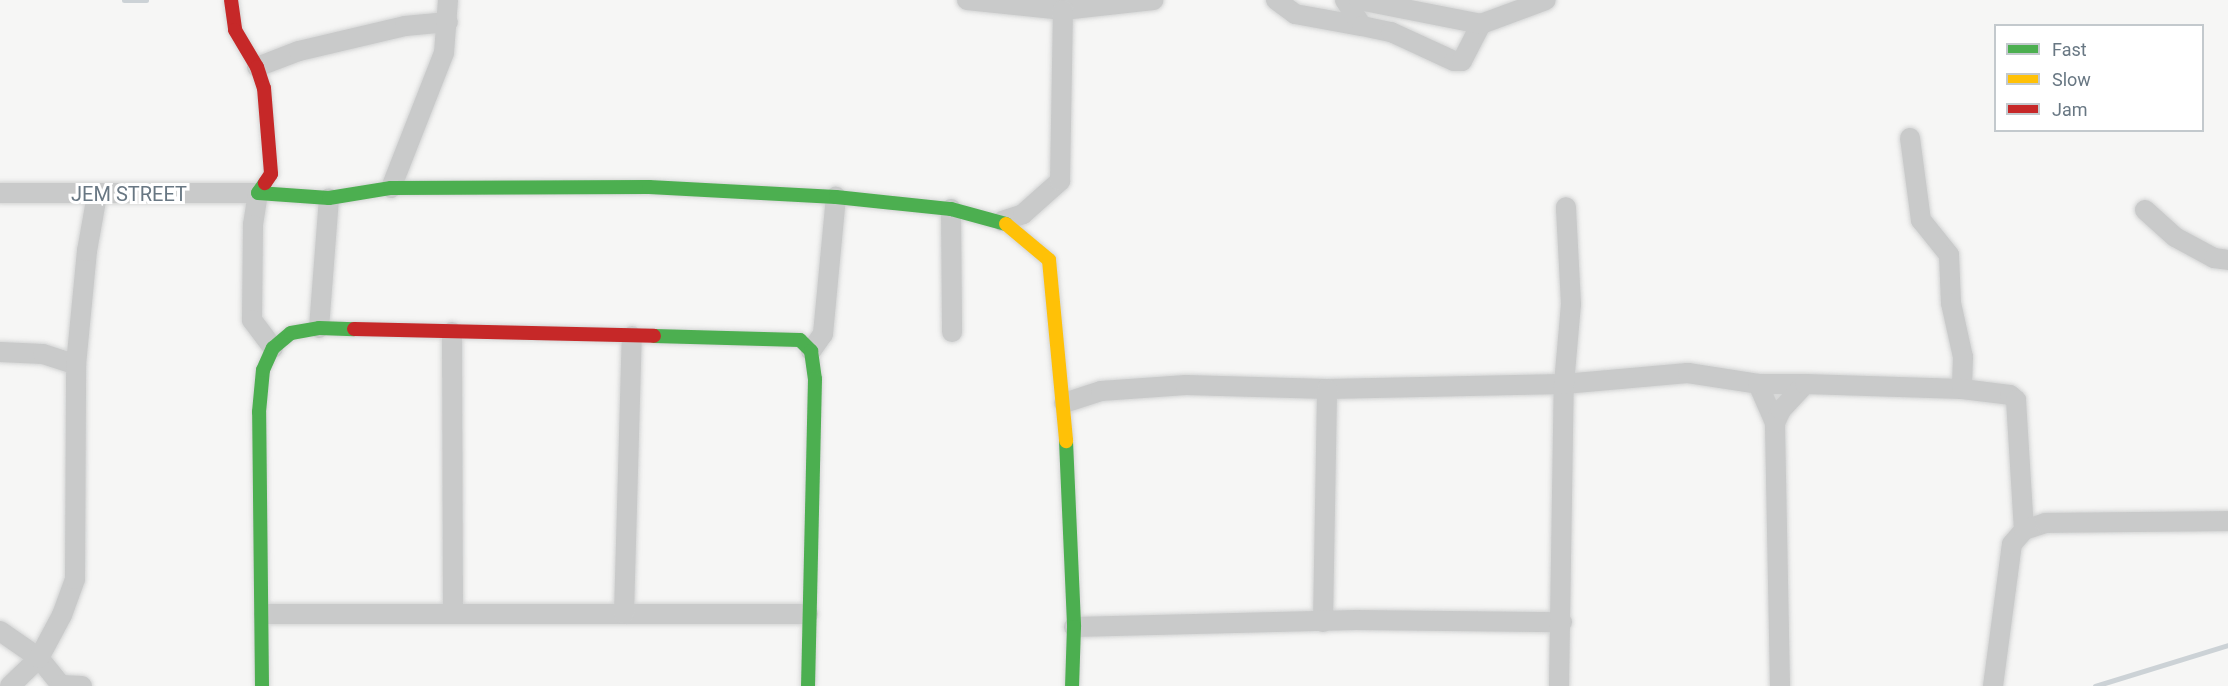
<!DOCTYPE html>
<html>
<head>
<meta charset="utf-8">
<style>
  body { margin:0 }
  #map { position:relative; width:2228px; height:686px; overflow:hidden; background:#f6f6f5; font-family:Roboto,sans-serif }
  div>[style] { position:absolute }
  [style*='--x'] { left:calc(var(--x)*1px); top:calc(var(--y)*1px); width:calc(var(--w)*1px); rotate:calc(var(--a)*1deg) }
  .stream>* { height:5px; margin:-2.5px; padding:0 2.5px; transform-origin:2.5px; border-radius:2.5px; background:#ccd2d6 }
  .roads { filter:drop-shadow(0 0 2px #d3d4d4) drop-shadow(0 0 2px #d3d4d4) }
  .street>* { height:20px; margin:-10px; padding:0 10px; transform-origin:10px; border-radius:10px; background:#c9caca }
  .fast>* { height:14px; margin:-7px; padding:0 7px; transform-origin:7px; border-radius:7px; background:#4caf50 }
  .slow>* { height:14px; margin:-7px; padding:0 7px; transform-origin:7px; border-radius:7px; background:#ffc107 }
  .jam>* { height:14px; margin:-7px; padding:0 7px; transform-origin:7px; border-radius:7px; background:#c62828 }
  span { translate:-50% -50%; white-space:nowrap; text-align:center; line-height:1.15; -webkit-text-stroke:6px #fff; paint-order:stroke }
  .street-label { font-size:20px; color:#687783 }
  .legend { position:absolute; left:1994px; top:24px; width:210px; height:108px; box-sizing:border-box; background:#fff; border:2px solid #c3c9cd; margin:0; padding:8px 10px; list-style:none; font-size:18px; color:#687783 }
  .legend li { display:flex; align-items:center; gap:12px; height:30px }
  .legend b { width:30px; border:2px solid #c3c9cd }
</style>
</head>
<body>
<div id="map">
  <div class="stream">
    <div style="--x:124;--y:0;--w:22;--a:0"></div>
    <div style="--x:2095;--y:686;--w:139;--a:-17.1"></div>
  </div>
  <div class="roads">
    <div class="street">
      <div style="--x:967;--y:0;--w:97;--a:5.9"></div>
      <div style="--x:1063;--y:10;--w:91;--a:-6.3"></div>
      <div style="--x:1276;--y:0;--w:24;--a:36"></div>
      <div style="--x:1295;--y:14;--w:68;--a:10.2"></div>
      <div style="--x:1345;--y:0;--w:31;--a:57"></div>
      <div style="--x:1362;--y:26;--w:30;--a:12"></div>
      <div style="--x:1391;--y:32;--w:69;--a:24.7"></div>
      <div style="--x:1454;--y:61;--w:8;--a:0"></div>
      <div style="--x:1462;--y:61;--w:42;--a:-62.8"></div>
      <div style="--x:1481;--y:24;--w:69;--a:-20.3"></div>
      <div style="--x:1359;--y:0;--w:124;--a:11.1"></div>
      <div style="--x:257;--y:67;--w:45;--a:-20.9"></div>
      <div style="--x:299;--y:51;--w:109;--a:-13.3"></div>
      <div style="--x:405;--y:26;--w:43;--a:-5.3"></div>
      <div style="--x:1910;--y:138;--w:83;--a:82.4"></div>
      <div style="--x:1921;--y:220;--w:45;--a:51.3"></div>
      <div style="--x:1949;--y:255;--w:48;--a:87.6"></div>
      <div style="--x:1951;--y:303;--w:55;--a:77.5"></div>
      <div style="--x:1963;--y:357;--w:32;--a:92"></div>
      <div style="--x:391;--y:188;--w:145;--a:-68.6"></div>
      <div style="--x:444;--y:53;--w:53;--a:-85.7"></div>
      <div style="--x:0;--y:193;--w:258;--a:0"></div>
      <div style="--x:258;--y:193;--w:32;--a:99"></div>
      <div style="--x:253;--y:225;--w:95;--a:90.6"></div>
      <div style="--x:252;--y:320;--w:35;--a:53"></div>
      <div style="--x:951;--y:209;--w:123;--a:89.5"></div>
      <div style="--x:2145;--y:210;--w:40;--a:42"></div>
      <div style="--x:2175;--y:237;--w:44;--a:28.3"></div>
      <div style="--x:2214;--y:258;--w:14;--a:8"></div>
      <div style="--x:1002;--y:221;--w:22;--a:-18"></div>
      <div style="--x:1023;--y:214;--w:50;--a:-41.7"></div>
      <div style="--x:1060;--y:181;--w:171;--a:-89"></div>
      <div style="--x:319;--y:328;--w:130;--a:-85.6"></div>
      <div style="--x:452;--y:332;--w:282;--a:89.8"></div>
      <div style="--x:811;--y:351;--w:21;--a:-55"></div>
      <div style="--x:823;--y:334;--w:138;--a:-84.6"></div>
      <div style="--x:0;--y:352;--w:43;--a:2.7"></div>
      <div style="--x:43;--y:354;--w:35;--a:18"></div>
      <div style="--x:1758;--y:384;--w:43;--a:66.4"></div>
      <div style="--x:1064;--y:403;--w:39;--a:-18"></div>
      <div style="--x:1101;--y:391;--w:85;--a:-4"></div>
      <div style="--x:1186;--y:385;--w:141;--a:1.6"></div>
      <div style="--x:1327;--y:389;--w:237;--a:-1.2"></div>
      <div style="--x:1564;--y:384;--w:124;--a:-5.1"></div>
      <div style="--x:1688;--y:373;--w:71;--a:8.9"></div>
      <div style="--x:1758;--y:384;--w:47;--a:0"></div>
      <div style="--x:264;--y:614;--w:544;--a:0"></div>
      <div style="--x:624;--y:614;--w:278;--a:-88.4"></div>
      <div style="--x:1323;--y:622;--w:233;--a:-89"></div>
      <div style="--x:1074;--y:627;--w:282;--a:-1.4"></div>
      <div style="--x:1356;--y:620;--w:206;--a:0.6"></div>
      <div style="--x:0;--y:631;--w:47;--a:34.7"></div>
      <div style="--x:39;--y:658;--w:36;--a:51"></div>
      <div style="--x:61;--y:685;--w:21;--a:3"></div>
      <div style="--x:10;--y:686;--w:40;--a:-44"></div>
      <div style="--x:39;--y:658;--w:49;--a:-61.9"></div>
      <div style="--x:62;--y:615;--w:38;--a:-70"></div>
      <div style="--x:75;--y:579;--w:214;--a:-89.7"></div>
      <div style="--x:76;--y:365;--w:115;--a:-84.5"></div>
      <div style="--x:87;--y:251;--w:57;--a:-79.9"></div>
      <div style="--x:1559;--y:686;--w:302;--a:-89.1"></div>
      <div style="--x:1564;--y:384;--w:80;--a:-85"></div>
      <div style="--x:1571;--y:304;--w:97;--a:-93"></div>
      <div style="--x:1780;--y:686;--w:263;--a:-91.1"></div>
      <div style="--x:1775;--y:423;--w:14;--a:-65"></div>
      <div style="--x:1781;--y:410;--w:35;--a:-47"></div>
      <div style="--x:1805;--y:384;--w:157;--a:1.8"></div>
      <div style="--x:1962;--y:389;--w:48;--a:7.1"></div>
      <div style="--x:2010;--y:395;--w:8;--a:40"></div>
      <div style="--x:2016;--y:400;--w:130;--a:86.5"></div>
      <div style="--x:1993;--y:686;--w:143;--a:-82.4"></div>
      <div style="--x:2012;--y:544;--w:18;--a:-49"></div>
      <div style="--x:2024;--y:530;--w:22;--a:-18"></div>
      <div style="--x:2045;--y:523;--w:183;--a:-0.6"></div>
    </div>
    <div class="fast">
      <div style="--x:265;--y:183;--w:12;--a:125"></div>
      <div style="--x:258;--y:193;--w:71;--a:4"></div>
      <div style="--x:329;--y:198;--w:63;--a:-9.2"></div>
      <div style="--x:391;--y:188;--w:258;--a:-0.2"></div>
      <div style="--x:649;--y:187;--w:187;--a:3.1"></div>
      <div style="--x:836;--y:197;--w:116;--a:6"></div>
      <div style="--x:951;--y:209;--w:57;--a:15.3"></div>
      <div style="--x:654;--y:336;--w:146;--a:1.6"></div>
      <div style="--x:800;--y:340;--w:16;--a:45"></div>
      <div style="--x:811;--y:351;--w:28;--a:82"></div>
      <div style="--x:815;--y:379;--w:307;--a:91.3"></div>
      <div style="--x:1066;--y:441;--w:186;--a:87.5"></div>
      <div style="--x:1074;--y:627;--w:59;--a:91.9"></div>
      <div style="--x:262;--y:686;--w:274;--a:-90.6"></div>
      <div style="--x:259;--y:412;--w:42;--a:-84.6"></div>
      <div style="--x:263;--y:370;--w:24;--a:-66"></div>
      <div style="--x:273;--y:348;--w:23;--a:-40"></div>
      <div style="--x:291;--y:333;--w:28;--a:-10"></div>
      <div style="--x:319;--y:328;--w:35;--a:2"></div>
    </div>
    <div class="slow">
      <div style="--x:1006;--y:224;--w:56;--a:39.9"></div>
      <div style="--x:1049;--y:260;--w:182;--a:84.6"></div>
    </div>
    <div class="jam">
      <div style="--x:231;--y:0;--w:30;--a:82"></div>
      <div style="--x:235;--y:30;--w:43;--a:59.3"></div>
      <div style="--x:257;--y:67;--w:22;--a:72"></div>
      <div style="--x:264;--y:88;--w:86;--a:85.3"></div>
      <div style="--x:271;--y:174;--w:11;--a:124"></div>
      <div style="--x:354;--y:329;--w:300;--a:1.3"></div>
    </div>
  </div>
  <div class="street-label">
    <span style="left:129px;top:194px">JEM STREET</span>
  </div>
  <ul class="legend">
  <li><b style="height:8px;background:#4caf50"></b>Fast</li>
  <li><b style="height:8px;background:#ffc107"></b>Slow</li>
  <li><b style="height:8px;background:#c62828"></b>Jam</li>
  </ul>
</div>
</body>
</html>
